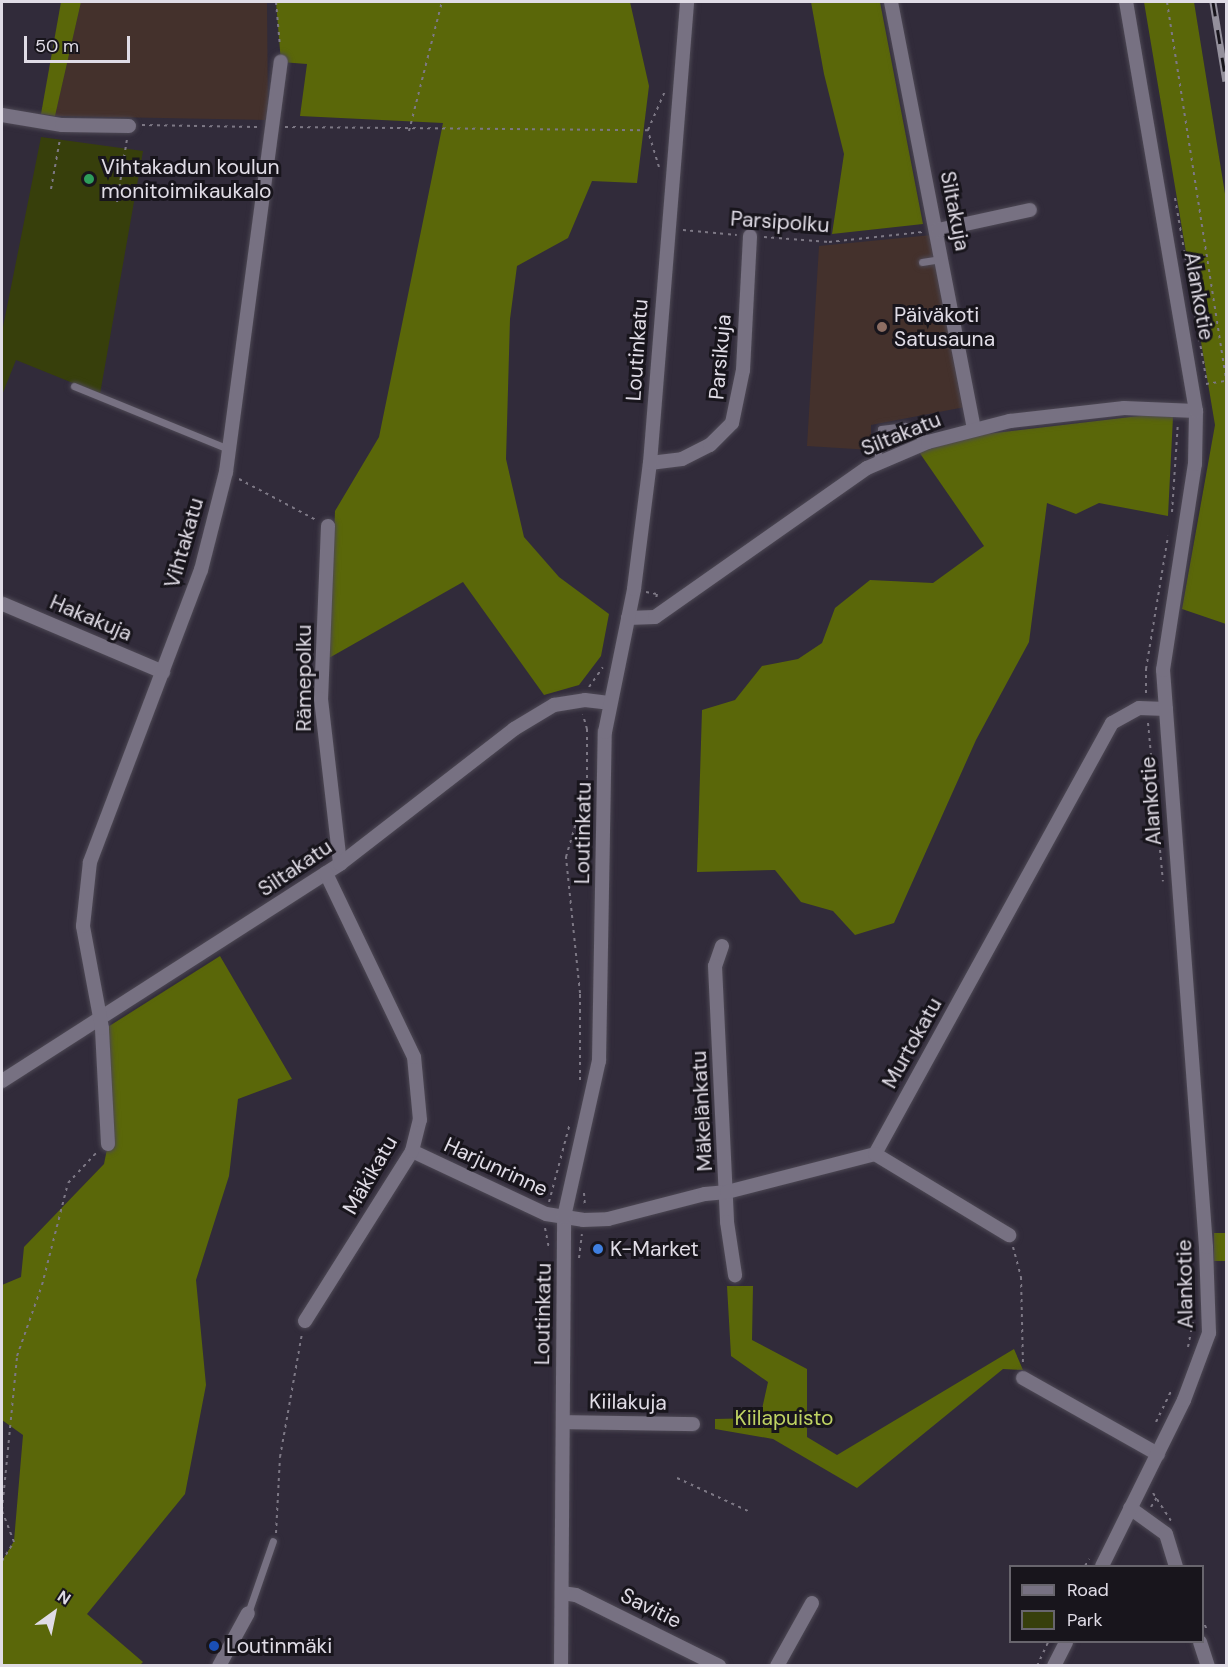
<!DOCTYPE html>
<html>
<head>
<meta charset="utf-8">
<style>
  body { margin:0 }
  #map { position:relative; width:1228px; height:1667px; overflow:hidden; background:#312b3a; font-family:"DM Sans",sans-serif }
  div>[style] { position:absolute }
  [style*='--x'] { left:calc(var(--x)*1px); top:calc(var(--y)*1px); width:calc(var(--w)*1px); rotate:calc(var(--a)*1deg) }
  .education>* { inset:0; background:#44312c }
  .green>* { inset:0; background:#373f0b }
  .forest>* { inset:0; background:#5a6709; transform-origin:0 0 }
  .path>* { height:2px; margin-top:-1px; transform-origin:0; background:repeating-linear-gradient(90deg,#7d7885 0 3px,transparent 0 7.5px) }
  .roads { filter:drop-shadow(0 0 2px #4d4854) drop-shadow(0 0 2px #4d4854) }
  .service>* { height:7px; margin:-3.5px; padding:0 3.5px; transform-origin:3.5px; border-radius:3.5px; background:#777182 }
  .minor>* { height:14px; margin:-7px; padding:0 7px; transform-origin:7px; border-radius:7px; background:#777182 }
  .rail>* { height:7px; margin-top:-3.5px; transform-origin:0; background:repeating-linear-gradient(90deg,#18151c 0 14px,#94909c 0 28px); box-sizing:border-box; border-block:2px solid #94909c }
  .dots>* { width:16px; height:16px; translate:-50% -50%; box-sizing:border-box; border:3px solid #18151c; border-radius:50% }
  span { translate:-50% -50%; white-space:nowrap; text-align:center; line-height:1.15; -webkit-text-stroke:6px #18151c; paint-order:stroke }
  .poi-label { font-size:21px; color:#e0dce6 }
  .left { translate:0 -50%; text-align:left }
  .street-label { font-size:21px; color:#e0dce6 }
  .park-label { font-size:21px; color:#bfd363 }
  .frame { position:absolute; inset:0; border:3px solid #e0dce6; pointer-events:none }
  .legend { position:absolute; left:1009px; top:1565px; width:195px; height:78px; box-sizing:border-box; background:#18151c; border:2px solid #68656d; margin:0; padding:8px 10px; list-style:none; font-size:18px; color:#e0dce6 }
  .legend li { display:flex; align-items:center; gap:12px; height:30px }
  .legend b { width:30px; border:2px solid #68656d }
  .north { position:absolute; left:24px; top:1583px; width:60px; height:60px; -webkit-text-stroke:4px #18151c; paint-order:stroke; rotate:33deg; font-size:16px; font-weight:700; line-height:24px; text-align:center; color:#e0dce6 }
  .north::after { content:''; display:block; margin:auto; width:21px; height:27px; background:#e0dce6; clip-path:polygon(50% 0,100% 100%,50% 72%,0 100%) }
  .scale { position:absolute; left:24px; top:36px; width:106px; height:27px; box-sizing:border-box; border:3px solid #e0dce6; border-top:0; padding-left:8px; font-size:18px; line-height:21px; white-space:nowrap; color:#e0dce6; -webkit-text-stroke:4px #18151c; paint-order:stroke }
</style>
</head>
<body>
<div id="map">
  <div class="education">
    <div style="clip-path:polygon(81px 2px,267px 2px,268px 120px,55px 116px)"></div>
    <div style="clip-path:polygon(932px 235px,965px 407px,871px 425px,871px 450px,807px 446px,819px 246px)"></div>
  </div>
  <div class="green">
    <div style="clip-path:polygon(41px 137px,143px 151px,100px 394px,16px 360px,2px 395px,2px 332px)"></div>
  </div>
  <div class="forest">
    <div style="clip-path:polygon(61px 2px,81px 2px,55px 116px,41px 114px)"></div>
    <div style="clip-path:polygon(276px 2px,630px 2px,649px 86px,637px 183px,592px 181px,568px 238px,517px 266px,510px 319px,506px 459px,524px 537px,559px 577px,609px 614px,601px 656px,579px 685px,544px 695px,463px 582px,329px 658px,335px 511px,379px 437px,443px 123px,300px 116px,307px 64px,281px 62px)"></div>
    <div style="clip-path:polygon(811px 2px,880px 2px,923px 224px,832px 234px,844px 154px,824px 74px)"></div>
    <div style="clip-path:polygon(1144px 2px,1194px 2px,1226px 200px,1226px 624px,1182px 609px,1215px 425px)"></div>
    <div style="clip-path:polygon(1156px 414px,1173px 417px,1168px 516px,1099px 503px,1076px 514px,1047px 503px,1029px 642px,976px 740px,894px 923px,855px 935px,833px 911px,801px 902px,775px 870px,697px 872px,702px 710px,735px 700px,762px 666px,798px 659px,822px 643px,835px 608px,870px 580px,933px 583px,984px 546px,919px 452px,978px 435px)"></div>
    <div style="clip-path:polygon(220px 956px,292px 1079px,238px 1099px,229px 1176px,196px 1280px,206px 1385px,185px 1494px,87px 1614px,143px 1662px,140px 1665px,2px 1665px,2px 1561px,14px 1541px,23px 1435px,2px 1420px,2px 1285px,21px 1277px,24px 1247px,104px 1164px,108px 1144px,103px 1030px)"></div>
    <div style="left:1226px;top:1233px;width:28px;height:12px;rotate:90deg"></div>
    <div style="clip-path:polygon(727px 1286px,753px 1286px,752px 1340px,807px 1369px,807px 1437px,837px 1455px,1014px 1349px,1023px 1370px,1003px 1369px,857px 1488px,773px 1439px,715px 1429px,715px 1419px,760px 1418px,768px 1382px,731px 1356px)"></div>
  </div>
  <div class="path">
    <div style="--x:276;--y:2;--w:45;--a:84.9"></div>
    <div style="--x:1167;--y:2;--w:381;--a:81.1"></div>
    <div style="--x:142;--y:125;--w:117;--a:1"></div>
    <div style="--x:285;--y:127;--w:363;--a:0.5"></div>
    <div style="--x:409;--y:131;--w:133;--a:-75.7"></div>
    <div style="--x:659;--y:167;--w:39;--a:-107"></div>
    <div style="--x:648;--y:130;--w:43;--a:-66.4"></div>
    <div style="--x:51;--y:189;--w:51;--a:-79.8"></div>
    <div style="--x:1175;--y:198;--w:189;--a:80.2"></div>
    <div style="--x:117;--y:202;--w:64;--a:-81"></div>
    <div style="--x:683;--y:230;--w:54;--a:5.3"></div>
    <div style="--x:764;--y:237;--w:65;--a:4.4"></div>
    <div style="--x:829;--y:242;--w:94;--a:-6.1"></div>
    <div style="--x:1206;--y:384;--w:20;--a:-9"></div>
    <div style="--x:239;--y:479;--w:87;--a:28"></div>
    <div style="--x:1172;--y:512;--w:90;--a:-86.2"></div>
    <div style="--x:646;--y:592;--w:11;--a:10"></div>
    <div style="--x:657;--y:594;--w:5;--a:101"></div>
    <div style="--x:589;--y:687;--w:24;--a:-55"></div>
    <div style="--x:1146;--y:693;--w:24;--a:-90"></div>
    <div style="--x:1146;--y:669;--w:135;--a:-80.6"></div>
    <div style="--x:1148;--y:723;--w:159;--a:84.6"></div>
    <div style="--x:580;--y:1080;--w:87;--a:-90"></div>
    <div style="--x:580;--y:993;--w:137;--a:-95.9"></div>
    <div style="--x:566;--y:857;--w:75;--a:-73.7"></div>
    <div style="--x:587;--y:785;--w:56;--a:-90"></div>
    <div style="--x:587;--y:729;--w:15;--a:-106"></div>
    <div style="--x:584;--y:1193;--w:14;--a:86"></div>
    <div style="--x:549;--y:1202;--w:82;--a:-75.1"></div>
    <div style="--x:545;--y:1228;--w:21;--a:79"></div>
    <div style="--x:1013;--y:1247;--w:31;--a:75"></div>
    <div style="--x:1021;--y:1277;--w:86;--a:88.7"></div>
    <div style="--x:579;--y:1258;--w:24;--a:-83"></div>
    <div style="--x:1188;--y:1347;--w:26;--a:-79"></div>
    <div style="--x:1156;--y:1422;--w:37;--a:-64"></div>
    <div style="--x:677;--y:1478;--w:78;--a:24.9"></div>
    <div style="--x:1153;--y:1493;--w:33;--a:57"></div>
    <div style="--x:1151;--y:1507;--w:12;--a:-59"></div>
    <div style="--x:276;--y:1533;--w:76;--a:-87"></div>
    <div style="--x:280;--y:1457;--w:125;--a:-79.9"></div>
    <div style="--x:2;--y:1561;--w:22;--a:-58"></div>
    <div style="--x:14;--y:1542;--w:34;--a:-111"></div>
    <div style="--x:2;--y:1510;--w:155;--a:-84.4"></div>
    <div style="--x:17;--y:1356;--w:75;--a:-70.6"></div>
    <div style="--x:42;--y:1285;--w:105;--a:-75.7"></div>
    <div style="--x:68;--y:1183;--w:44;--a:-46.8"></div>
    <div style="--x:1085;--y:1566;--w:8;--a:-60"></div>
    <div style="--x:1202;--y:1618;--w:11;--a:68"></div>
    <div style="--x:1037;--y:1666;--w:26;--a:-65"></div>
  </div>
  <div class="roads">
    <div class="service">
      <div style="--x:922;--y:262;--w:19;--a:-9"></div>
      <div style="--x:74;--y:386;--w:166;--a:22.2"></div>
      <div style="--x:877;--y:462;--w:33;--a:-83"></div>
      <div style="--x:881;--y:429;--w:24;--a:-7"></div>
      <div style="--x:905;--y:426;--w:28;--a:35"></div>
      <div style="--x:248;--y:1613;--w:76;--a:-70.9"></div>
    </div>
    <div class="minor">
      <div style="--x:891;--y:2;--w:435;--a:79"></div>
      <div style="--x:2;--y:115;--w:61;--a:9.5"></div>
      <div style="--x:62;--y:125;--w:67;--a:0.9"></div>
      <div style="--x:938;--y:230;--w:94;--a:-12.3"></div>
      <div style="--x:650;--y:463;--w:32;--a:-7"></div>
      <div style="--x:682;--y:459;--w:31;--a:-27"></div>
      <div style="--x:710;--y:445;--w:31;--a:-45"></div>
      <div style="--x:732;--y:423;--w:54;--a:-78.3"></div>
      <div style="--x:743;--y:370;--w:134;--a:-87"></div>
      <div style="--x:328;--y:526;--w:173;--a:92.3"></div>
      <div style="--x:321;--y:699;--w:166;--a:83.4"></div>
      <div style="--x:3;--y:604;--w:174;--a:23"></div>
      <div style="--x:628;--y:618;--w:27;--a:-2"></div>
      <div style="--x:655;--y:617;--w:259;--a:-35.1"></div>
      <div style="--x:867;--y:468;--w:66;--a:-23.1"></div>
      <div style="--x:928;--y:442;--w:85;--a:-14.4"></div>
      <div style="--x:1010;--y:421;--w:115;--a:-6.5"></div>
      <div style="--x:1124;--y:408;--w:72;--a:2.4"></div>
      <div style="--x:722;--y:946;--w:21;--a:109"></div>
      <div style="--x:715;--y:966;--w:256;--a:87.3"></div>
      <div style="--x:727;--y:1222;--w:54;--a:81.4"></div>
      <div style="--x:2;--y:1081;--w:402;--a:-32.7"></div>
      <div style="--x:340;--y:864;--w:220;--a:-37.8"></div>
      <div style="--x:514;--y:729;--w:47;--a:-31"></div>
      <div style="--x:554;--y:705;--w:31;--a:-9"></div>
      <div style="--x:585;--y:700;--w:24;--a:7"></div>
      <div style="--x:108;--y:1144;--w:116;--a:-93"></div>
      <div style="--x:102;--y:1028;--w:104;--a:-100.6"></div>
      <div style="--x:83;--y:926;--w:64;--a:-83.8"></div>
      <div style="--x:90;--y:862;--w:312;--a:-69.2"></div>
      <div style="--x:201;--y:570;--w:101;--a:-75.7"></div>
      <div style="--x:226;--y:472;--w:414;--a:-82.4"></div>
      <div style="--x:412;--y:1151;--w:148;--a:25.2"></div>
      <div style="--x:546;--y:1214;--w:37;--a:9"></div>
      <div style="--x:583;--y:1220;--w:25;--a:-2"></div>
      <div style="--x:608;--y:1219;--w:100;--a:-14.5"></div>
      <div style="--x:705;--y:1194;--w:22;--a:-5"></div>
      <div style="--x:727;--y:1192;--w:153;--a:-14.4"></div>
      <div style="--x:875;--y:1154;--w:492;--a:-61.2"></div>
      <div style="--x:1112;--y:723;--w:31;--a:-29"></div>
      <div style="--x:1139;--y:708;--w:27;--a:2"></div>
      <div style="--x:875;--y:1154;--w:157;--a:31.2"></div>
      <div style="--x:305;--y:1321;--w:201;--a:-57.8"></div>
      <div style="--x:412;--y:1151;--w:32;--a:-76"></div>
      <div style="--x:420;--y:1120;--w:63;--a:-95.4"></div>
      <div style="--x:414;--y:1057;--w:204;--a:-115.6"></div>
      <div style="--x:1023;--y:1378;--w:155;--a:29.4"></div>
      <div style="--x:563;--y:1422;--w:130;--a:0.9"></div>
      <div style="--x:1130;--y:1508;--w:44;--a:35.8"></div>
      <div style="--x:1166;--y:1534;--w:34;--a:73"></div>
      <div style="--x:1102;--y:1566;--w:185;--a:-63.7"></div>
      <div style="--x:1184;--y:1400;--w:72;--a:-69.5"></div>
      <div style="--x:1209;--y:1333;--w:86;--a:-92"></div>
      <div style="--x:1206;--y:1247;--w:579;--a:-94.26"></div>
      <div style="--x:1163;--y:670;--w:208;--a:-81.2"></div>
      <div style="--x:1195;--y:464;--w:53;--a:-88.9"></div>
      <div style="--x:1196;--y:411;--w:415;--a:-99.7"></div>
      <div style="--x:562;--y:1593;--w:14;--a:8"></div>
      <div style="--x:576;--y:1595;--w:160;--a:26.4"></div>
      <div style="--x:1200;--y:1642;--w:25;--a:72"></div>
      <div style="--x:219;--y:1666;--w:60;--a:-61.3"></div>
      <div style="--x:561;--y:1666;--w:449;--a:-89.6"></div>
      <div style="--x:564;--y:1217;--w:160;--a:-77.4"></div>
      <div style="--x:599;--y:1061;--w:329;--a:-89"></div>
      <div style="--x:605;--y:732;--w:146;--a:-78.5"></div>
      <div style="--x:634;--y:589;--w:127;--a:-82.8"></div>
      <div style="--x:650;--y:463;--w:462;--a:-85.4"></div>
      <div style="--x:777;--y:1666;--w:72;--a:-60.9"></div>
      <div style="--x:1054;--y:1666;--w:27;--a:-63"></div>
    </div>
  </div>
  <div class="rail">
    <div style="--x:1213;--y:2;--w:80;--a:80.7"></div>
  </div>
  <div class="dots">
    <div style="left:89px;top:179px;background:#2e9e5b"></div>
    <div style="left:882px;top:327px;background:#8d6e63"></div>
    <div style="left:598px;top:1249px;background:#3f7fe0"></div>
    <div style="left:214px;top:1646px;background:#1a4fb4"></div>
  </div>
  <div class="poi-label">
    <span class="left" style="left:101px;top:179px">Vihtakadun koulun<br>monitoimikaukalo</span>
    <span class="left" style="left:894px;top:327px">Päiväkoti<br>Satusauna</span>
    <span class="left" style="left:610px;top:1249px">K-Market</span>
    <span class="left" style="left:226px;top:1646px">Loutinmäki</span>
  </div>
  <div class="street-label">
    <span style="left:955px;top:211px;rotate:79deg">Siltakuja</span>
    <span style="left:780px;top:222px;rotate:4deg">Parsipolku</span>
    <span style="left:1199px;top:296px;rotate:80deg">Alankotie</span>
    <span style="left:637px;top:350px;rotate:-86deg">Loutinkatu</span>
    <span style="left:720px;top:357px;rotate:-85deg">Parsikuja</span>
    <span style="left:901px;top:434px;rotate:-22deg">Siltakatu</span>
    <span style="left:184px;top:543px;rotate:-74deg">Vihtakatu</span>
    <span style="left:91px;top:618px;rotate:23deg">Hakakuja</span>
    <span style="left:304px;top:678px;rotate:-90deg">Rämepolku</span>
    <span style="left:1151px;top:801px;rotate:-94deg">Alankotie</span>
    <span style="left:583px;top:833px;rotate:-89deg">Loutinkatu</span>
    <span style="left:295px;top:868px;rotate:-34deg">Siltakatu</span>
    <span style="left:912px;top:1043px;rotate:-61deg">Murtokatu</span>
    <span style="left:702px;top:1111px;rotate:-93deg">Mäkelänkatu</span>
    <span style="left:496px;top:1167px;rotate:25deg">Harjunrinne</span>
    <span style="left:370px;top:1175px;rotate:-60deg">Mäkikatu</span>
    <span style="left:1185px;top:1284px;rotate:-91deg">Alankotie</span>
    <span style="left:543px;top:1314px;rotate:-89deg">Loutinkatu</span>
    <span style="left:628px;top:1402px;rotate:1deg">Kiilakuja</span>
    <span style="left:651px;top:1608px;rotate:26deg">Savitie</span>
  </div>
  <div class="park-label">
    <span style="left:784px;top:1418px">Kiilapuisto</span>
  </div>
  <div class="frame"></div>
  <ul class="legend">
  <li><b style="height:8px;background:#777182"></b>Road</li>
  <li><b style="height:16px;background:#373f0b"></b>Park</li>
  </ul>
  <div class="north">N</div>
  <div class="scale">50 m</div>
</div>
</body>
</html>
